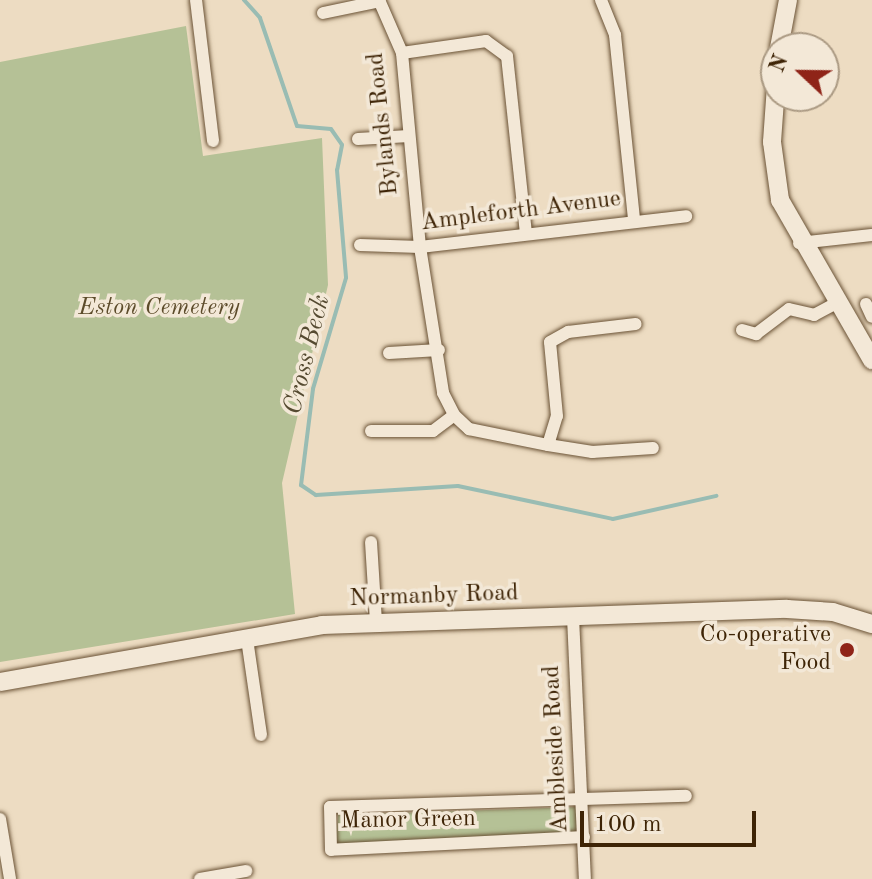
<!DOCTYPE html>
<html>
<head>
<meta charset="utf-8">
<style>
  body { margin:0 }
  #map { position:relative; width:872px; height:879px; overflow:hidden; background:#eddcc2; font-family:"Old Standard TT",serif }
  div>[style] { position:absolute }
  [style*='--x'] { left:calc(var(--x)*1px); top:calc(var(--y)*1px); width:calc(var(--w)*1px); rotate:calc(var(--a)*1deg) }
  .green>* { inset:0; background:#b5c196 }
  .stream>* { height:4px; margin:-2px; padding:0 2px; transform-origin:2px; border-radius:2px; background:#99bcb3 }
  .roads { filter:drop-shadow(0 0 2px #6a5235) drop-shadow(0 0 2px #6a5235) }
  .street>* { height:12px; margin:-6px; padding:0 6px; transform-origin:6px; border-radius:6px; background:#f3e8d7 }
  .secondary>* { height:18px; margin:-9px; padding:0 9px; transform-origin:9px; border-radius:9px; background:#f3e8d7 }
  .dots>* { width:22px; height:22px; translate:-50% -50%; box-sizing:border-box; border:4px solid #f3e8d7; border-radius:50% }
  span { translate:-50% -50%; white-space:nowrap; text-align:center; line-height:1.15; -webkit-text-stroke:7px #f3e8d7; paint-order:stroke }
  .street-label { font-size:24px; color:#3e2406 }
  .park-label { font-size:24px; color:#5c4b2a; font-style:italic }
  .poi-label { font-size:24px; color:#3e2406 }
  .right { translate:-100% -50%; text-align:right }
  .water-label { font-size:26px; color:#554a31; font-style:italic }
  .north { position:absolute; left:760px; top:32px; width:80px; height:80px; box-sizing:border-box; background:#f3e8d7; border:2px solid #ab9a83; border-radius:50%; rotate:292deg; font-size:22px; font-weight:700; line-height:32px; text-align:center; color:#3e2406 }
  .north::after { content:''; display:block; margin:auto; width:28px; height:36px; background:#8f2418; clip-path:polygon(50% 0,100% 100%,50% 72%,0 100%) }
  .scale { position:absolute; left:580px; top:811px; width:176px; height:36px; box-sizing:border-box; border:4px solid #3e2406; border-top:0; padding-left:10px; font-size:24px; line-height:28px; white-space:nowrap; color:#3e2406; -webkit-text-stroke:6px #f3e8d7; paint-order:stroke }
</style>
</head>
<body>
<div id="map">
  <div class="green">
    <div style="clip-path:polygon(186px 26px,203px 156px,322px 138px,328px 285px,282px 483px,295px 614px,0 662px,0 62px)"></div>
    <div style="clip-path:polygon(578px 807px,582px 833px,336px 846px,338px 815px)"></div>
  </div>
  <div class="stream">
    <div style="--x:244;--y:0;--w:24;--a:48"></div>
    <div style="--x:260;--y:18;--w:114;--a:71.1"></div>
    <div style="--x:297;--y:126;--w:34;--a:5"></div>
    <div style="--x:331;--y:129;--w:19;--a:55"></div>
    <div style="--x:342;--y:145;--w:25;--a:101"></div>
    <div style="--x:337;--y:170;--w:108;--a:85.2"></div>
    <div style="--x:346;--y:278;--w:116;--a:106.6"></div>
    <div style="--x:313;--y:389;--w:97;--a:97.1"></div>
    <div style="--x:301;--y:485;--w:18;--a:34"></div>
    <div style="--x:316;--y:495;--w:142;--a:-3.6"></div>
    <div style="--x:458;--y:486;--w:158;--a:12"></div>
    <div style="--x:613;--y:519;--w:106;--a:-12.6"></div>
  </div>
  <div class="roads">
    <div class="street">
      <div style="--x:196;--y:0;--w:142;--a:83.1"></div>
      <div style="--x:379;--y:0;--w:58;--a:66.5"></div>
      <div style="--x:402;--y:53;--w:195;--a:84.7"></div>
      <div style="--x:420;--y:247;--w:148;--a:81"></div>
      <div style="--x:443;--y:393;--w:25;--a:63"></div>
      <div style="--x:454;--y:415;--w:21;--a:43"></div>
      <div style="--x:469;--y:429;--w:81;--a:11.4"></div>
      <div style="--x:548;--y:445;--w:30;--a:-73"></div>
      <div style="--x:557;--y:416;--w:74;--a:-95.4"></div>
      <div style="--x:550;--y:342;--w:21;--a:-29"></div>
      <div style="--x:568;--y:332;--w:68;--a:-6.7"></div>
      <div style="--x:601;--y:0;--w:38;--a:68"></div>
      <div style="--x:615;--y:35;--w:186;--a:84.1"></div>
      <div style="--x:323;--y:13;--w:58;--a:-11.9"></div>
      <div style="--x:402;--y:53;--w:85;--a:-8.1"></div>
      <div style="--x:486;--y:41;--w:26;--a:36"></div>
      <div style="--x:507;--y:56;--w:178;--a:83.9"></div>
      <div style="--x:358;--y:139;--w:51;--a:-3.4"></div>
      <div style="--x:799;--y:243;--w:73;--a:-6.3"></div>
      <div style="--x:360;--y:245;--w:60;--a:1.9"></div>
      <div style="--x:420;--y:247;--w:268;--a:-6.6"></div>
      <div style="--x:866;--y:304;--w:14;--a:65"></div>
      <div style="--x:742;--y:330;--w:15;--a:16"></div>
      <div style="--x:756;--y:334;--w:41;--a:-37.1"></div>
      <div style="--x:789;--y:309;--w:26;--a:13"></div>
      <div style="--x:814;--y:315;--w:26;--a:-28"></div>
      <div style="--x:389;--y:353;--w:50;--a:-3.4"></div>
      <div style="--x:371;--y:431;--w:62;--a:0"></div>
      <div style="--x:433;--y:431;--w:26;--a:-37"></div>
      <div style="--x:548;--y:445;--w:45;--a:9"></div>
      <div style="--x:592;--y:452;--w:61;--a:-3.8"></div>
      <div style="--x:371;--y:542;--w:80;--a:86.4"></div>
      <div style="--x:573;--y:617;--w:262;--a:87.4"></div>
      <div style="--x:247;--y:639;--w:97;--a:81.7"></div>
      <div style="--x:0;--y:819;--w:61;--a:80.5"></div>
      <div style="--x:584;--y:837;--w:253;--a:177.1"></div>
      <div style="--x:331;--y:850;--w:43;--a:-91.3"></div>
      <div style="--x:330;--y:807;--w:356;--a:-1.8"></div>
      <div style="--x:200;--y:879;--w:47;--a:-9.9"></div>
    </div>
    <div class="secondary">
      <div style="--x:779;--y:48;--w:49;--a:-79.4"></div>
      <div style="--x:776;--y:86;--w:56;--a:94.1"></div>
      <div style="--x:772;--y:142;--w:59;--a:82.1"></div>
      <div style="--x:780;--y:200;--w:185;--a:60.1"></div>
      <div style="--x:0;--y:682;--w:327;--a:-10"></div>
      <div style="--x:322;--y:625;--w:465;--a:-2"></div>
      <div style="--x:787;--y:609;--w:46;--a:3.7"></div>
      <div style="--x:833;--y:612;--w:41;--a:17.1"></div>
    </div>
  </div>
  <div class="dots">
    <div style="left:847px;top:650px;background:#8f2418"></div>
  </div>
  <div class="street-label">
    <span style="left:384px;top:124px;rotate:-96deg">Bylands Road</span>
    <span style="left:521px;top:212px;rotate:-7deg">Ampleforth Avenue</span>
    <span style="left:434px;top:597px;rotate:-2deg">Normanby Road</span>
    <span style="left:557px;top:749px;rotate:-93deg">Ambleside Road</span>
    <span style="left:408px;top:821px;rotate:-1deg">Manor Green</span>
  </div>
  <div class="park-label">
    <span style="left:159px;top:309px">Eston Cemetery</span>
  </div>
  <div class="poi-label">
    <span class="right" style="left:831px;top:650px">Co-operative<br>Food</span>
  </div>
  <div class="water-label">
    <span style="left:308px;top:355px;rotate:-76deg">Cross Beck</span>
  </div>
  <div class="north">N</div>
  <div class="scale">100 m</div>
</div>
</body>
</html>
